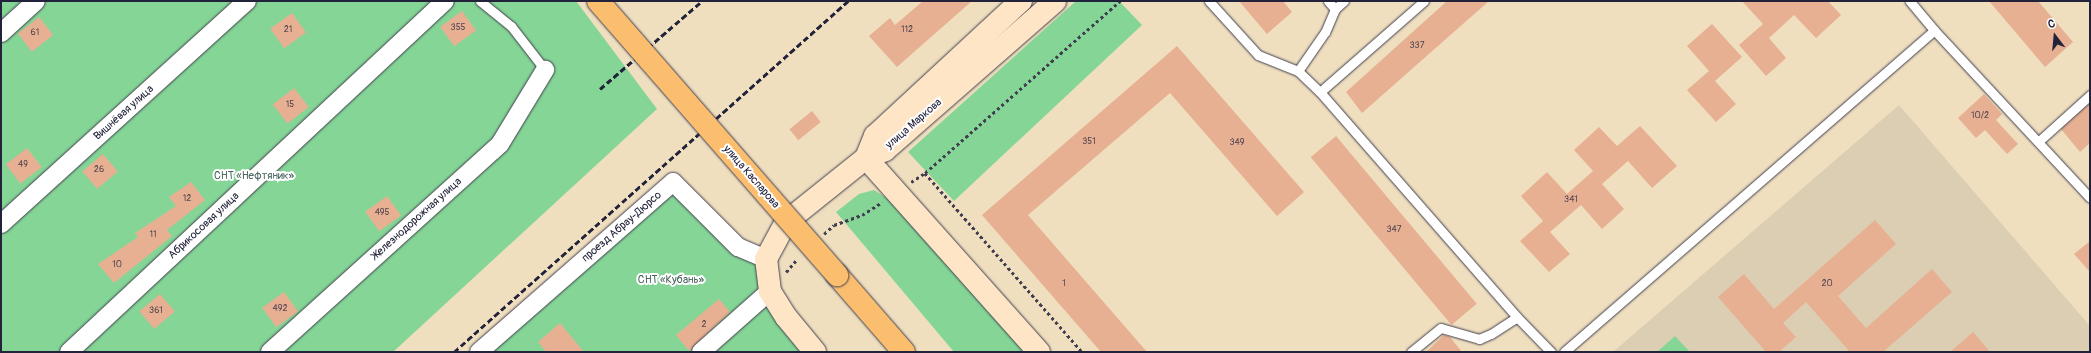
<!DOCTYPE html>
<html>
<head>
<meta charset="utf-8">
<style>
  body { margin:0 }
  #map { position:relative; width:2091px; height:353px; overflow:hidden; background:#efdfbf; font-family:Pangolin,sans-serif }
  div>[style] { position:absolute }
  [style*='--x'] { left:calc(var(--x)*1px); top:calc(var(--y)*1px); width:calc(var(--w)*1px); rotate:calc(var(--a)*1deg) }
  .built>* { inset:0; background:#dcceb2 }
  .green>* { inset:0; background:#85d696 }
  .building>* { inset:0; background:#e7b092; transform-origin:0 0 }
  .path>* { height:2.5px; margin-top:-1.25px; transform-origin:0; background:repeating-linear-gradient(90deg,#413e4f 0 3px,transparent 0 6px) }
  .roads { filter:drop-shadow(0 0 1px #413e4f) drop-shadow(0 0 1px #413e4f) }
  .service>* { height:9px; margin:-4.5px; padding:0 4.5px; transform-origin:4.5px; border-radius:4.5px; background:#fff }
  .minor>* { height:18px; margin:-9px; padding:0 9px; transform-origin:9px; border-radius:9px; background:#fff }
  .secondary>* { height:22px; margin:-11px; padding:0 11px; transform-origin:11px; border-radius:11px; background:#fde5c5 }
  .primary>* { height:22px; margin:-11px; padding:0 11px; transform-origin:11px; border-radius:11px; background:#fbbe6e }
  .rail>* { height:3px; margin-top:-1.5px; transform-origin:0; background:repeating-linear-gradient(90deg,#22223b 0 6px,transparent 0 9px) }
  .bridges { filter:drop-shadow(0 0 1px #413e4f) drop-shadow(0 0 1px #413e4f) }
  .primary-bridge>* { height:22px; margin:-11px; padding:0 11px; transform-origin:11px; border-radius:11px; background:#fbbe6e }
  span { translate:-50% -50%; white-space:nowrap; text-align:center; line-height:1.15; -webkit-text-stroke:4px #fff; paint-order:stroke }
  .number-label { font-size:9px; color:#534651 }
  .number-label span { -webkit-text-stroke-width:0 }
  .street-label { font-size:11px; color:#22223b }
  .park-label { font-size:11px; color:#45615b }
  .frame { position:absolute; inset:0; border:2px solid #22223b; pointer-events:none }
  .north { position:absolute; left:2035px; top:16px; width:40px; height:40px; -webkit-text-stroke:3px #fff; paint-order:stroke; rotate:344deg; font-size:11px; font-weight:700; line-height:16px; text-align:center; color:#22223b }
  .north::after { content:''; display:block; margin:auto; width:14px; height:18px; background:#22223b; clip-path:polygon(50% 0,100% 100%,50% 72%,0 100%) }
</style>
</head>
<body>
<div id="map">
  <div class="built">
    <div style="clip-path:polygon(1899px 105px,2090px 326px,2090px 352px,1613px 352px)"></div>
  </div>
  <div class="green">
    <div style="clip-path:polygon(1px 1px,576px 1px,657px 109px,393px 352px,1px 352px)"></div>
    <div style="clip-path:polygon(1076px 1px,1119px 1px,1142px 25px,954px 201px,908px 152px)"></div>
    <div style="clip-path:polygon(673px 182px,766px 259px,770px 291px,815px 352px,479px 352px)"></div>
    <div style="clip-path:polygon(874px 190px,897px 205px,1026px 352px,954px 352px,836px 212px,859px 194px)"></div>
    <div style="clip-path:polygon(1675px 336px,1690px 352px,1657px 352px)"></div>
  </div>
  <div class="building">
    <div style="clip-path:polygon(923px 1px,972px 1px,897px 67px,869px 36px,890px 18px,895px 25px)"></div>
    <div style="clip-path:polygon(1239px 1px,1283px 1px,1292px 12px,1267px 34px)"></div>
    <div style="clip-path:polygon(1447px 1px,1489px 1px,1362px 113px,1346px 92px)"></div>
    <div style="clip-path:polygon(1742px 1px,1828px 1px,1841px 15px,1816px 38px,1794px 15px,1769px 38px,1786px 58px,1766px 76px,1739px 45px,1763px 24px)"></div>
    <div style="clip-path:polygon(1989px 1px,2038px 1px,2073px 42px,2045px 67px)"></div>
    <div style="left:462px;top:11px;width:24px;height:27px;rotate:54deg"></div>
    <div style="left:292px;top:13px;width:24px;height:27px;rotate:54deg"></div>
    <div style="left:39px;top:17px;width:23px;height:27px;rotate:52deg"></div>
    <div style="clip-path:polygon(1712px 24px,1742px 57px,1715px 81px,1736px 104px,1716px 122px,1687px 90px,1709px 71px,1687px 46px)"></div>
    <div style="clip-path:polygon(1177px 46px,1304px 192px,1277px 216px,1170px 93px,1028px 215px,1147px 352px,1101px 352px,982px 215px)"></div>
    <div style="left:294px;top:88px;width:24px;height:27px;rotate:52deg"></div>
    <div style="clip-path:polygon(1984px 94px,2002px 114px,1996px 120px,2018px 144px,2007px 154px,1985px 130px,1976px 138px,1958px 118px)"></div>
    <div style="clip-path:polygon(2090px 103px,2090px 143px,2080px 152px,2061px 129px)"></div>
    <div style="left:812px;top:111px;width:14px;height:29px;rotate:51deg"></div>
    <div style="clip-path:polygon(1640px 126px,1677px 166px,1652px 188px,1628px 161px,1602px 184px,1624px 209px,1602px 229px,1581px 205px,1550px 232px,1570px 254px,1549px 272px,1520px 241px,1543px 221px,1521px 196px,1547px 172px,1567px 194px,1593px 171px,1574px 150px,1599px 127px,1617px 146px)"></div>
    <div style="left:1336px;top:136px;width:219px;height:33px;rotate:50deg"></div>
    <div style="left:27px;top:148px;width:24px;height:27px;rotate:52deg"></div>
    <div style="left:103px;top:154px;width:23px;height:27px;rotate:50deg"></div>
    <div style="clip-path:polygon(191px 182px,205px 200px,167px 230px,172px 236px,114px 283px,98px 264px,138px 237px,135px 233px,176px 206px,169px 197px)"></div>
    <div style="left:387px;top:196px;width:24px;height:27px;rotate:54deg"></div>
    <div style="clip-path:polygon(1875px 220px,1896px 244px,1838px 296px,1866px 328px,1932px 269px,1952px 292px,1883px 352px,1850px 352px,1806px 302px,1783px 323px,1796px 337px,1779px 352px,1766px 352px,1718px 297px,1744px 274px,1774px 309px)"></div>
    <div style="clip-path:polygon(2090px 241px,2090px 272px,2074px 254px)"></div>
    <div style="left:284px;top:292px;width:24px;height:27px;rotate:54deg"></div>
    <div style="left:160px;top:294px;width:23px;height:27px;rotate:50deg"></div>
    <div style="clip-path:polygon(719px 299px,730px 312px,689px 351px,676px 335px)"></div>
    <div style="clip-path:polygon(560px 323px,584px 352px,546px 352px,538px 342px)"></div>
    <div style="clip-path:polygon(1973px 332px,1990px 352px,1950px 352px)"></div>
    <div style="clip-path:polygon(1444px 335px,1450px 337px,1462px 352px,1426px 352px)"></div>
  </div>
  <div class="path">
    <div style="--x:925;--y:173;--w:260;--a:-41.4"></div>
    <div style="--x:911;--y:182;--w:17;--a:-33"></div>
    <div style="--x:925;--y:173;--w:238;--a:48.7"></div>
    <div style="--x:824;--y:234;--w:13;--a:-42"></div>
    <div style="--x:834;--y:225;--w:30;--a:-20"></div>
    <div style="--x:862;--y:215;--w:24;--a:-33"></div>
    <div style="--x:786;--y:272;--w:18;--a:-49"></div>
  </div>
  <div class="roads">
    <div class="service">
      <div style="--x:480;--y:1;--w:40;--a:39"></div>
      <div style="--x:511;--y:26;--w:56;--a:52.3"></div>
      <div style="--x:1209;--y:1;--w:73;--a:47.8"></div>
      <div style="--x:1258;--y:55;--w:43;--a:21.8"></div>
      <div style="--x:1328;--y:1;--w:11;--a:49"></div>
      <div style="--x:1335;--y:9;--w:25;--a:113"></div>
      <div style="--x:1325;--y:32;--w:47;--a:124.7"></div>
      <div style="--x:1298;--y:71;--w:30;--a:44"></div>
      <div style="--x:1320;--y:92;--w:299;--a:48.8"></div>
      <div style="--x:1335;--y:9;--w:12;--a:-42"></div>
      <div style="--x:1934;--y:30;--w:229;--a:47.1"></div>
      <div style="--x:1320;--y:92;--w:138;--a:-41.2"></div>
      <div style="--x:2039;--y:141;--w:69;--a:-42"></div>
      <div style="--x:1411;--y:352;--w:38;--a:-39"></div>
      <div style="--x:1441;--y:328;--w:40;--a:16"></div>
      <div style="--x:1479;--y:339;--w:13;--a:-23"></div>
      <div style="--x:1491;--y:334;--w:31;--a:-33"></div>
      <div style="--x:1517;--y:317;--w:49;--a:45.8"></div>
      <div style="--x:1564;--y:352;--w:490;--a:-41"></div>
      <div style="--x:1934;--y:30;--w:38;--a:-130"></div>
    </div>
    <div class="minor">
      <div style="--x:1;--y:33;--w:47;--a:-42.4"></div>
      <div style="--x:1;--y:224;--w:332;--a:-42.2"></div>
      <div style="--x:69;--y:352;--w:514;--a:-43.03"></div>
      <div style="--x:270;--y:352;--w:310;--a:-42.1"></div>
      <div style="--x:500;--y:144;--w:87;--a:-58.7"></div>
      <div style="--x:479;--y:352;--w:258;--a:-41.2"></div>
      <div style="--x:673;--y:182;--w:92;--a:45"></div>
      <div style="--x:738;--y:247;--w:30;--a:23"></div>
      <div style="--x:701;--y:352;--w:92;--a:-41.5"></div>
    </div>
    <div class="secondary">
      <div style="--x:866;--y:158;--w:260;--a:48.3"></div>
      <div style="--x:866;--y:158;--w:24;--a:-68"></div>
      <div style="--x:875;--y:136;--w:199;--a:-42.8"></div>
      <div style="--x:815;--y:352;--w:45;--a:-129.6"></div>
      <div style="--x:786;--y:317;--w:31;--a:-122"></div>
      <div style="--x:770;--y:291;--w:32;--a:-97"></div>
      <div style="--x:766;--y:259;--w:42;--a:-61.6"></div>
      <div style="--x:786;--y:222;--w:102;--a:-38.7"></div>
      <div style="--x:866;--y:158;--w:21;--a:-23"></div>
      <div style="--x:885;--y:150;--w:226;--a:-41.2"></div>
    </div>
    <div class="primary">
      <div style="--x:837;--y:275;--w:102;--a:49"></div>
    </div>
  </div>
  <div class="rail">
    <div style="--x:600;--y:89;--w:135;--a:-40.8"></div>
    <div style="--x:454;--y:352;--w:528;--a:-41.7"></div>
  </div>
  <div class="bridges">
    <div class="primary-bridge">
      <div style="--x:598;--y:1;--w:364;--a:48.9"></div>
    </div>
  </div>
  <div class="number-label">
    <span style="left:458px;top:28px">355</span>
    <span style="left:288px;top:30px">21</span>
    <span style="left:907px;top:30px">112</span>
    <span style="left:35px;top:33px">61</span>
    <span style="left:1417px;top:46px">337</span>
    <span style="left:290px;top:105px">15</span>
    <span style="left:1980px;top:116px">10/2</span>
    <span style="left:1089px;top:142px">351</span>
    <span style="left:1237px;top:143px">349</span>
    <span style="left:23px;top:165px">49</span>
    <span style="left:99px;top:170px">26</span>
    <span style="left:187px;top:199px">12</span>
    <span style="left:1571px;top:200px">341</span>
    <span style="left:382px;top:213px">495</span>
    <span style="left:1394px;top:230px">347</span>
    <span style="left:153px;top:235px">11</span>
    <span style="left:117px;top:265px">10</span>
    <span style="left:1064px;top:284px">1</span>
    <span style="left:1827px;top:284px">20</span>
    <span style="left:280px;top:309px">492</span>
    <span style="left:156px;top:311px">361</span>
    <span style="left:704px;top:325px">2</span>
  </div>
  <div class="street-label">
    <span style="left:124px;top:113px;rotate:-42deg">Вишнёвая улица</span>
    <span style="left:914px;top:124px;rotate:-41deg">улица Маркова</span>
    <span style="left:751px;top:177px;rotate:49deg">улица Каспарова</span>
    <span style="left:417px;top:219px;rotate:-42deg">Железнодорожная улица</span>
    <span style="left:204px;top:226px;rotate:-43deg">Абрикосовая улица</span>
    <span style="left:622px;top:227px;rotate:-41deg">проезд Абрау-Дюрсо</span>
  </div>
  <div class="park-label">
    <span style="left:254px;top:176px">СНТ «Нефтяник»</span>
    <span style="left:671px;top:280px">СНТ «Кубань»</span>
  </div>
  <div class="frame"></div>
  <div class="north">С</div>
</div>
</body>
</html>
